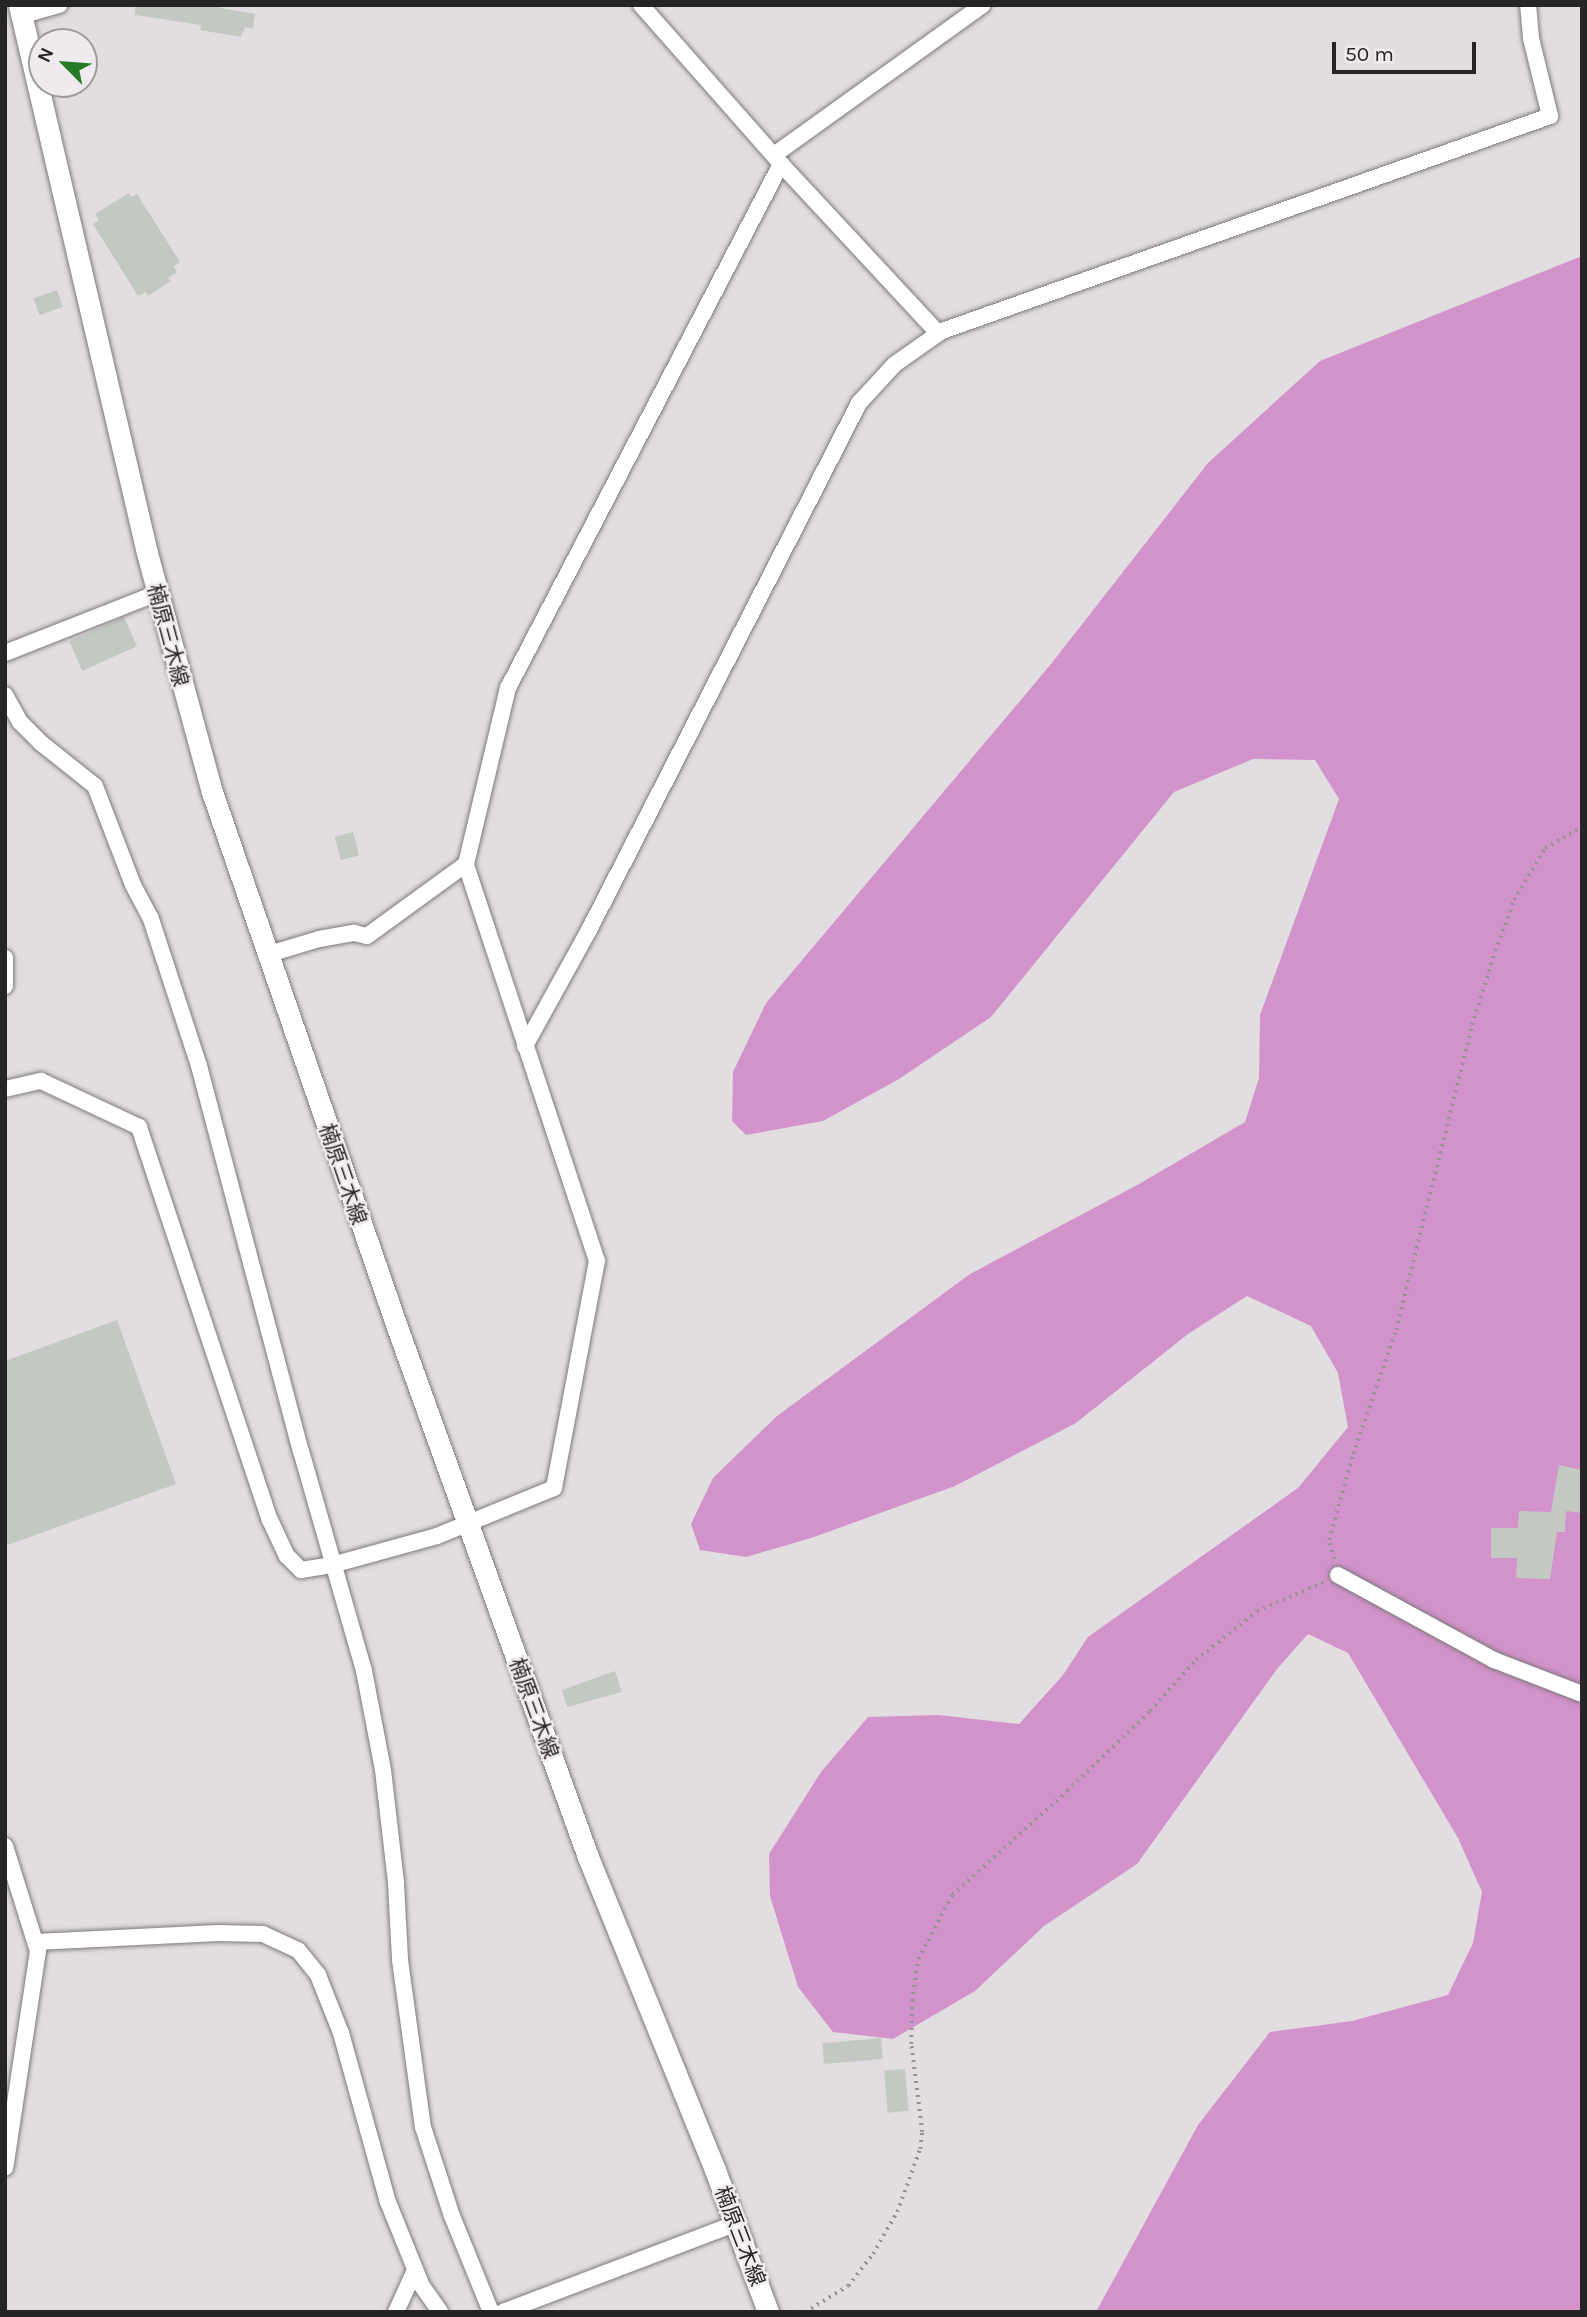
<!DOCTYPE html>
<html>
<head>
<meta charset="utf-8">
<style>
  body { margin:0 }
  #map { position:relative; width:1587px; height:2317px; overflow:hidden; background:#e2dde1; font-family:Karla,"Noto Sans JP",sans-serif }
  div>[style] { position:absolute }
  [style*='--x'] { left:calc(var(--x)*1px); top:calc(var(--y)*1px); width:calc(var(--w)*1px); rotate:calc(var(--a)*1deg) }
  .forest>* { inset:0; background:#d293ca }
  .building>* { inset:0; background:#c3c8c3; transform-origin:0 0 }
  .path>* { height:3.5px; margin-top:-1.75px; transform-origin:0; background:repeating-linear-gradient(90deg,#959194 0 2px,transparent 0 7px) }
  .roads { filter:drop-shadow(0 0 2px #7e797d) drop-shadow(0 0 2px #7e797d) }
  .street>* { height:16px; margin:-8px; padding:0 8px; transform-origin:8px; border-radius:8px; background:#fff }
  .secondary>* { height:21px; margin:-10.5px; padding:0 10.5px; transform-origin:10.5px; border-radius:10.5px; background:#fff }
  span { translate:-50% -50%; white-space:nowrap; text-align:center; line-height:1.15; -webkit-text-stroke:5px #efeaee; paint-order:stroke }
  .street-label { font-size:21px; color:#262426 }
  .frame { position:absolute; inset:0; border:7px solid #262426; pointer-events:none }
  .north { position:absolute; left:28px; top:28px; width:70px; height:70px; box-sizing:border-box; background:#efeaee; border:2px solid #9f9b9e; border-radius:50%; rotate:295deg; font-size:19px; font-weight:700; line-height:28px; text-align:center; color:#262426 }
  .north::after { content:''; display:block; margin:auto; width:24px; height:32px; background:#277b28; clip-path:polygon(50% 0,100% 100%,50% 72%,0 100%) }
  .scale { position:absolute; left:1332px; top:42px; width:144px; height:32px; box-sizing:border-box; border:4px solid #262426; border-top:0; padding-left:9px; font-size:21px; line-height:24px; white-space:nowrap; color:#262426; -webkit-text-stroke:5px #efeaee; paint-order:stroke }
</style>
</head>
<body>
<div id="map">
  <div class="forest">
    <div style="clip-path:polygon(1582px 256px,1582px 2312px,1096px 2312px,1198px 2125px,1270px 2032px,1352px 2021px,1448px 1995px,1473px 1943px,1482px 1892px,1458px 1838px,1348px 1653px,1308px 1634px,1277px 1669px,1137px 1864px,1044px 1926px,975px 1991px,893px 2039px,833px 2032px,798px 1987px,770px 1896px,769px 1854px,821px 1772px,868px 1717px,939px 1715px,1019px 1724px,1063px 1675px,1088px 1637px,1298px 1488px,1348px 1427px,1338px 1373px,1311px 1326px,1247px 1296px,1188px 1334px,1076px 1423px,955px 1486px,811px 1538px,746px 1557px,700px 1550px,691px 1524px,713px 1478px,777px 1416px,970px 1274px,1139px 1184px,1245px 1122px,1259px 1078px,1260px 1015px,1339px 799px,1315px 760px,1253px 759px,1174px 792px,991px 1017px,899px 1079px,823px 1121px,746px 1135px,732px 1121px,733px 1072px,766px 1003px,1051px 664px,1208px 463px,1320px 361px)"></div>
  </div>
  <div class="building">
    <div style="clip-path:polygon(135px 5px,220px 5px,220px 8px,255px 14px,253px 29px,245px 27px,241px 37px,200px 30px,201px 25px,135px 15px)"></div>
    <div style="clip-path:polygon(129px 193px,131px 197px,137px 194px,180px 262px,174px 266px,177px 272px,168px 278px,171px 281px,148px 296px,146px 292px,138px 296px,93px 224px,99px 220px,95px 214px)"></div>
    <div style="left:57px;top:290px;width:18px;height:25px;rotate:71deg"></div>
    <div style="left:124px;top:617px;width:32px;height:60px;rotate:66deg"></div>
    <div style="left:353px;top:832px;width:24px;height:19px;rotate:75deg"></div>
    <div style="clip-path:polygon(117px 1320px,176px 1484px,5px 1546px,5px 1361px)"></div>
    <div style="clip-path:polygon(1559px 1465px,1582px 1470px,1582px 1513px,1566px 1511px,1565px 1532px,1557px 1532px,1550px 1579px,1516px 1578px,1517px 1558px,1491px 1558px,1491px 1528px,1518px 1528px,1519px 1511px,1551px 1512px)"></div>
    <div style="clip-path:polygon(615px 1671px,622px 1692px,567px 1707px,562px 1690px)"></div>
    <div style="left:881px;top:2038px;width:21px;height:59px;rotate:85deg"></div>
    <div style="left:905px;top:2069px;width:42px;height:21px;rotate:85deg"></div>
  </div>
  <div class="path">
    <div style="--x:1334;--y:1559;--w:20;--a:-105"></div>
    <div style="--x:1329;--y:1540;--w:89;--a:-74.4"></div>
    <div style="--x:1353;--y:1454;--w:131;--a:-70.9"></div>
    <div style="--x:1396;--y:1330;--w:314;--a:-76"></div>
    <div style="--x:1472;--y:1025;--w:77;--a:-72.7"></div>
    <div style="--x:1495;--y:951;--w:54;--a:-69.6"></div>
    <div style="--x:1514;--y:900;--w:61;--a:-59.2"></div>
    <div style="--x:1545;--y:848;--w:43;--a:-29.6"></div>
    <div style="--x:805;--y:2312;--w:50;--a:-31.2"></div>
    <div style="--x:848;--y:2286;--w:41;--a:-52"></div>
    <div style="--x:873;--y:2254;--w:48;--a:-60.3"></div>
    <div style="--x:897;--y:2212;--w:67;--a:-69.9"></div>
    <div style="--x:920;--y:2149;--w:17;--a:-83"></div>
    <div style="--x:922;--y:2132;--w:89;--a:-97.1"></div>
    <div style="--x:911;--y:2044;--w:43;--a:-88.7"></div>
    <div style="--x:912;--y:2001;--w:42;--a:-81.9"></div>
    <div style="--x:918;--y:1959;--w:72;--a:-62"></div>
    <div style="--x:952;--y:1895;--w:155;--a:-42.1"></div>
    <div style="--x:1067;--y:1791;--w:115;--a:-43.9"></div>
    <div style="--x:1150;--y:1711;--w:69;--a:-48"></div>
    <div style="--x:1196;--y:1660;--w:78;--a:-38.8"></div>
    <div style="--x:1257;--y:1611;--w:73;--a:-23.4"></div>
  </div>
  <div class="roads">
    <div class="street">
      <div style="--x:641;--y:5;--w:212;--a:48.6"></div>
      <div style="--x:781;--y:164;--w:231;--a:47.1"></div>
      <div style="--x:20;--y:16;--w:41;--a:-15.8"></div>
      <div style="--x:774;--y:155;--w:257;--a:-35.7"></div>
      <div style="--x:5;--y:653;--w:163;--a:-21.5"></div>
      <div style="--x:5;--y:695;--w:31;--a:61"></div>
      <div style="--x:20;--y:722;--w:30;--a:45"></div>
      <div style="--x:41;--y:743;--w:69;--a:38.5"></div>
      <div style="--x:95;--y:786;--w:106;--a:69"></div>
      <div style="--x:133;--y:885;--w:38;--a:62"></div>
      <div style="--x:151;--y:919;--w:155;--a:71.9"></div>
      <div style="--x:199;--y:1066;--w:398;--a:75.2"></div>
      <div style="--x:301;--y:1451;--w:229;--a:74"></div>
      <div style="--x:364;--y:1671;--w:101;--a:79.1"></div>
      <div style="--x:383;--y:1770;--w:114;--a:83.4"></div>
      <div style="--x:396;--y:1883;--w:77;--a:87"></div>
      <div style="--x:400;--y:1960;--w:169;--a:82.2"></div>
      <div style="--x:423;--y:2127;--w:94;--a:72"></div>
      <div style="--x:452;--y:2216;--w:104;--a:67.9"></div>
      <div style="--x:266;--y:955;--w:55;--a:-16.8"></div>
      <div style="--x:319;--y:939;--w:36;--a:-10"></div>
      <div style="--x:354;--y:933;--w:13;--a:13"></div>
      <div style="--x:367;--y:936;--w:122;--a:-36"></div>
      <div style="--x:5;--y:958;--w:28;--a:90"></div>
      <div style="--x:525;--y:1046;--w:132;--a:-61.1"></div>
      <div style="--x:589;--y:930;--w:592;--a:-62.87"></div>
      <div style="--x:859;--y:403;--w:53;--a:-47.3"></div>
      <div style="--x:895;--y:364;--w:57;--a:-35.1"></div>
      <div style="--x:942;--y:331;--w:645;--a:-19.47"></div>
      <div style="--x:1550;--y:116;--w:80;--a:-103.7"></div>
      <div style="--x:1531;--y:38;--w:33;--a:-95"></div>
      <div style="--x:5;--y:1089;--w:37;--a:-13"></div>
      <div style="--x:41;--y:1081;--w:108;--a:25.1"></div>
      <div style="--x:139;--y:1127;--w:414;--a:71.6"></div>
      <div style="--x:270;--y:1520;--w:40;--a:65"></div>
      <div style="--x:287;--y:1556;--w:20;--a:45"></div>
      <div style="--x:301;--y:1570;--w:31;--a:-9"></div>
      <div style="--x:332;--y:1565;--w:109;--a:-15.4"></div>
      <div style="--x:437;--y:1536;--w:126;--a:-22.3"></div>
      <div style="--x:554;--y:1488;--w:231;--a:-79.3"></div>
      <div style="--x:597;--y:1261;--w:418;--a:-108.3"></div>
      <div style="--x:466;--y:864;--w:181;--a:-76.6"></div>
      <div style="--x:508;--y:688;--w:591;--a:-62.48"></div>
      <div style="--x:1338;--y:1575;--w:178;--a:28.6"></div>
      <div style="--x:1494;--y:1660;--w:94;--a:21.1"></div>
      <div style="--x:5;--y:1846;--w:110;--a:72.6"></div>
      <div style="--x:38;--y:1951;--w:219;--a:98.6"></div>
      <div style="--x:36;--y:1942;--w:182;--a:-2.8"></div>
      <div style="--x:218;--y:1933;--w:45;--a:1.3"></div>
      <div style="--x:263;--y:1934;--w:38;--a:25"></div>
      <div style="--x:298;--y:1950;--w:32;--a:51"></div>
      <div style="--x:318;--y:1975;--w:62;--a:68.4"></div>
      <div style="--x:341;--y:2033;--w:175;--a:74.5"></div>
      <div style="--x:388;--y:2202;--w:91;--a:68"></div>
      <div style="--x:422;--y:2286;--w:32;--a:55"></div>
      <div style="--x:396;--y:2312;--w:46;--a:-65.7"></div>
      <div style="--x:503;--y:2312;--w:248;--a:-20.8"></div>
    </div>
    <div class="secondary">
      <div style="--x:19;--y:5;--w:563;--a:76.85"></div>
      <div style="--x:147;--y:553;--w:248;--a:74.8"></div>
      <div style="--x:212;--y:792;--w:566;--a:70.92"></div>
      <div style="--x:397;--y:1327;--w:563;--a:70.18"></div>
      <div style="--x:588;--y:1857;--w:338;--a:67.9"></div>
      <div style="--x:715;--y:2170;--w:152;--a:69.5"></div>
    </div>
  </div>
  <div class="street-label">
    <span style="left:168px;top:635px;rotate:75deg">楠原三木線</span>
    <span style="left:343px;top:1174px;rotate:71deg">楠原三木線</span>
    <span style="left:534px;top:1708px;rotate:70deg">楠原三木線</span>
    <span style="left:740px;top:2236px;rotate:69deg">楠原三木線</span>
  </div>
  <div class="frame"></div>
  <div class="north">N</div>
  <div class="scale">50 m</div>
</div>
</body>
</html>
